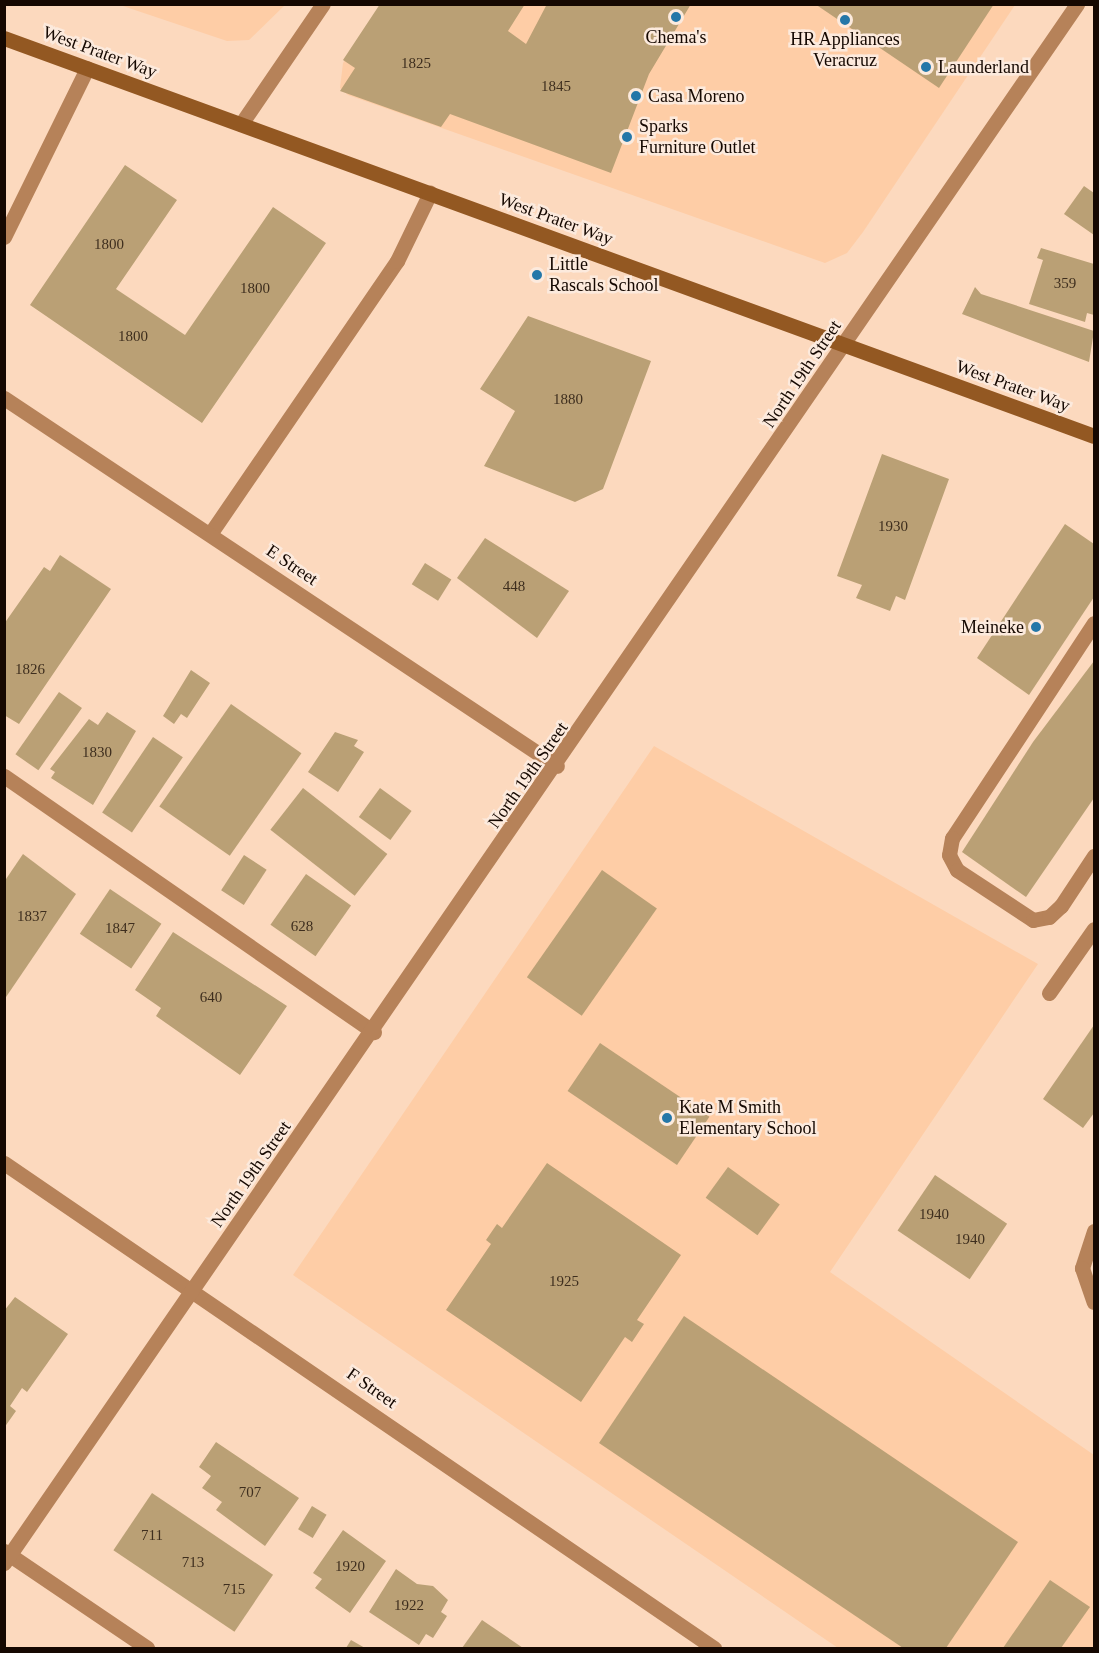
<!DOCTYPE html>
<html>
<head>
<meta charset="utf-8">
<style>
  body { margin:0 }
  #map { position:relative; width:1099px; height:1653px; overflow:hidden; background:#fcd9be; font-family:"Times New Roman",serif }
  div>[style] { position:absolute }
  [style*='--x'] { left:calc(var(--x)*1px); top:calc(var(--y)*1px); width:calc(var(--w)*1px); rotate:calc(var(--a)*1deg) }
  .built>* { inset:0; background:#fecda6 }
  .building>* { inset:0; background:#baa075; transform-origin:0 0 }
  .service>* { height:15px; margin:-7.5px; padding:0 7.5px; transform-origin:7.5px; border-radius:7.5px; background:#b68259 }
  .minor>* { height:15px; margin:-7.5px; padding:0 7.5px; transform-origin:7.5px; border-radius:7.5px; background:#b68259 }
  .secondary>* { height:15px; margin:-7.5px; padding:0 7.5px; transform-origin:7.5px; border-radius:7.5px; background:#935822 }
  .dots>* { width:16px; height:16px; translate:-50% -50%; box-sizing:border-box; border:3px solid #fceadd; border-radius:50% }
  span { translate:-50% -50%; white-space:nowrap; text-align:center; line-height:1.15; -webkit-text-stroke:5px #fceadd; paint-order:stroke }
  .number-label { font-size:15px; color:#3e2e1e }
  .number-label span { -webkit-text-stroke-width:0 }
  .poi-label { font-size:18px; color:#150801 }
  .left { translate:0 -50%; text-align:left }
  .right { translate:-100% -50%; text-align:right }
  .street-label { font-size:18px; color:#150801 }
  .frame { position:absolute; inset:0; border:6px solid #150801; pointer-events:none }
</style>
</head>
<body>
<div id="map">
  <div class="built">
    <div style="clip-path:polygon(120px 5px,285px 4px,285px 5px,249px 40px,227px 41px)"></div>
    <div style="clip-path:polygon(382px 5px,1015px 5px,863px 232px,847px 253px,825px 263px,348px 95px,340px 88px,343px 63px)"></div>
    <div style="clip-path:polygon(654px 746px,1038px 964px,830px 1272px,1094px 1455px,1094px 1648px,838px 1648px,293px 1275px)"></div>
  </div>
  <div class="building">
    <div style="clip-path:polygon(380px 4px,525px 4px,508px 31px,526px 44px,547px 4px,691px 4px,649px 74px,611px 173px,450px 114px,441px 127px,340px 91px,355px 68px,343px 60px)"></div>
    <div style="clip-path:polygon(815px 4px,994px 4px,939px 88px)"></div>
    <div style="clip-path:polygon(125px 165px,177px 200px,116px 289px,185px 335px,273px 207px,326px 243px,202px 423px,30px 305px)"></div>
    <div style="clip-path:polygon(1084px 186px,1094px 193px,1094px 235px,1064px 214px)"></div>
    <div style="clip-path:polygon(1041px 248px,1094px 264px,1094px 315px,1087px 313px,1085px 322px,1029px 304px,1043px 260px,1037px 258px)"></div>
    <div style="clip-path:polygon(975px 287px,981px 294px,1094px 331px,1089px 362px,962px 314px)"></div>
    <div style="clip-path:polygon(528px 316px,651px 361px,603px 489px,575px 502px,484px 466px,515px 411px,480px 389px)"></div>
    <div style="clip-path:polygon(882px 454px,949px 479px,905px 600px,896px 596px,890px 611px,856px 598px,862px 585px,837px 576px)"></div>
    <div style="clip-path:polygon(1065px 524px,1094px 544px,1094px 597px,1029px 695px,977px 658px)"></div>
    <div style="clip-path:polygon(485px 538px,569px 591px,537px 638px,457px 578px)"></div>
    <div style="clip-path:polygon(60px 555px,111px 589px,19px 724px,4px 715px,4px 624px,44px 567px,50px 571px)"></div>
    <div style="left:425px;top:563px;width:31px;height:25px;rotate:32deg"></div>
    <div style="clip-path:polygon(1094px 661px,1094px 798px,1026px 897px,962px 852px,1033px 742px)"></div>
    <div style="clip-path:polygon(191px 670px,210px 683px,187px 718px,181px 714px,174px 724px,163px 716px)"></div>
    <div style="left:59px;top:692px;width:28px;height:76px;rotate:35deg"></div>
    <div style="left:231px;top:704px;width:86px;height:125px;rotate:35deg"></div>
    <div style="clip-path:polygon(107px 712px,136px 731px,93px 805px,51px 778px,55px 772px,50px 769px,89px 719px,98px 725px)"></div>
    <div style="clip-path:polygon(335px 732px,358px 740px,354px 746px,364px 752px,338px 792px,308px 772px)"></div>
    <div style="left:153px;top:737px;width:36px;height:91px;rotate:34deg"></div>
    <div style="left:303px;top:788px;width:107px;height:53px;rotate:38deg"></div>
    <div style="left:380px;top:788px;width:39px;height:36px;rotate:36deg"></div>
    <div style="clip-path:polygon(23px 854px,76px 894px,4px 1000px,4px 882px)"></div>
    <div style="left:244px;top:855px;width:27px;height:42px;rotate:33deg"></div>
    <div style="left:602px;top:870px;width:67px;height:131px;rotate:35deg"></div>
    <div style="left:306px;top:874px;width:55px;height:62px;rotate:35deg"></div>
    <div style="left:110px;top:889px;width:62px;height:54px;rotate:34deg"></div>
    <div style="clip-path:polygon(173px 932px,287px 1006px,240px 1075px,156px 1016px,161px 1008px,135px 990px)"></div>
    <div style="clip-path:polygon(1094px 1025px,1094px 1113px,1083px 1128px,1043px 1099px)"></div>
    <div style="left:600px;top:1043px;width:132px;height:58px;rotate:34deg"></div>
    <div style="clip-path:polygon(547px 1163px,681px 1255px,637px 1320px,644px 1324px,632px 1342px,625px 1337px,581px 1402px,446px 1310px,491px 1244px,486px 1240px,497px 1224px,502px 1228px)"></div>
    <div style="left:728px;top:1167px;width:64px;height:38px;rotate:36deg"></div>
    <div style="left:935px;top:1175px;width:87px;height:67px;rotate:34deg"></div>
    <div style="clip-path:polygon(15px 1297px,68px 1334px,27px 1392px,22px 1388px,10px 1406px,16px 1411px,4px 1428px,4px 1311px)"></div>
    <div style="clip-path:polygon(684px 1316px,1018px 1542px,946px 1648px,903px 1648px,599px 1443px)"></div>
    <div style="clip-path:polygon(216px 1442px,299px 1498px,265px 1546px,216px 1510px,222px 1502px,202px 1488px,211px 1476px,199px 1467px)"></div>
    <div style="left:152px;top:1493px;width:146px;height:69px;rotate:34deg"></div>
    <div style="left:312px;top:1506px;width:17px;height:27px;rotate:31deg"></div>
    <div style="clip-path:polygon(343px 1530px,386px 1561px,350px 1613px,315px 1588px,322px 1579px,313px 1573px)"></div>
    <div style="clip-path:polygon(396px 1569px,417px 1584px,433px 1586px,448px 1600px,441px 1612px,447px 1616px,433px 1638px,426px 1634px,419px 1645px,369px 1612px)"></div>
    <div style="clip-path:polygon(1050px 1580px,1090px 1607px,1061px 1648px,1003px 1648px)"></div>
    <div style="clip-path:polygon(482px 1620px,523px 1648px,462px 1648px)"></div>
    <div style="clip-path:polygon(351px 1640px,365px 1648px,346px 1648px)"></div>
  </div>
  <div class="service">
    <div style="--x:241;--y:124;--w:145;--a:-55.7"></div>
    <div style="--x:4;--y:237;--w:188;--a:-63.8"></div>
    <div style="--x:210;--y:534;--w:331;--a:-55.6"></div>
    <div style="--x:397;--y:261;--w:76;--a:-64.1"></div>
    <div style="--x:1094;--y:623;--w:258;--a:123.4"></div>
    <div style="--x:952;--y:838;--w:17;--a:100"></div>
    <div style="--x:949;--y:855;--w:17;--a:62"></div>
    <div style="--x:957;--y:870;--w:91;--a:33.3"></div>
    <div style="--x:1033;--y:920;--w:16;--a:-11"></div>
    <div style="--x:1049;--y:917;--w:16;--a:-43"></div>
    <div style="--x:1061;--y:906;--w:60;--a:-56.6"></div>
    <div style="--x:4;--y:776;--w:450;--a:34.7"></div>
    <div style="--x:1049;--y:993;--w:78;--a:-54.9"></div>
    <div style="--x:1094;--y:1231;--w:39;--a:108"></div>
    <div style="--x:1082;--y:1268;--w:36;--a:71"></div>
    <div style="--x:4;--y:1551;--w:173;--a:34.1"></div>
  </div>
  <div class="minor">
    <div style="--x:4;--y:398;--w:664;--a:33.64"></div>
    <div style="--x:4;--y:1163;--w:860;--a:34.34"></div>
    <div style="--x:4;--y:1563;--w:1893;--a:-55.46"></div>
  </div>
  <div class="secondary">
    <div style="--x:4;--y:38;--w:1160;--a:20.06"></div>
  </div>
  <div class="dots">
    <div style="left:676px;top:17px;background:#2477a8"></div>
    <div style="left:845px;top:20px;background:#2477a8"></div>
    <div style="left:926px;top:67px;background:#2477a8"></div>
    <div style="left:636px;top:96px;background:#2477a8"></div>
    <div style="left:627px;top:137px;background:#2477a8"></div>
    <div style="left:537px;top:275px;background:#2477a8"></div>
    <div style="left:1036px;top:627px;background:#2477a8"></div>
    <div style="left:667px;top:1118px;background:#2477a8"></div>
  </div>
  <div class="number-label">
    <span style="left:416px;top:64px">1825</span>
    <span style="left:556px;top:87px">1845</span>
    <span style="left:109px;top:245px">1800</span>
    <span style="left:1065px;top:284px">359</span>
    <span style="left:255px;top:289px">1800</span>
    <span style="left:133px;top:337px">1800</span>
    <span style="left:568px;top:400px">1880</span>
    <span style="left:893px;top:527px">1930</span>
    <span style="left:514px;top:587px">448</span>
    <span style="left:30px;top:670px">1826</span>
    <span style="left:97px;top:753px">1830</span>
    <span style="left:32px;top:917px">1837</span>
    <span style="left:302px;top:927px">628</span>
    <span style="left:120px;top:929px">1847</span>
    <span style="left:211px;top:998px">640</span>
    <span style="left:934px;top:1215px">1940</span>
    <span style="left:970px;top:1240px">1940</span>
    <span style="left:564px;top:1282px">1925</span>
    <span style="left:250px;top:1493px">707</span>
    <span style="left:152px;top:1536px">711</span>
    <span style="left:193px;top:1563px">713</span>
    <span style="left:350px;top:1567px">1920</span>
    <span style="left:234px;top:1590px">715</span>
    <span style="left:409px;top:1606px">1922</span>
  </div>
  <div class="poi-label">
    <span style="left:676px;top:37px">Chema's</span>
    <span style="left:845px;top:50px">HR Appliances<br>Veracruz</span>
    <span class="left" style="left:938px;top:67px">Launderland</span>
    <span class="left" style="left:648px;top:96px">Casa Moreno</span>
    <span class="left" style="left:639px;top:137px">Sparks<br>Furniture Outlet</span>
    <span class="left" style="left:549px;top:275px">Little<br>Rascals School</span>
    <span class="right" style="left:1024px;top:627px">Meineke</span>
    <span class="left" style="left:679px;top:1118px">Kate M Smith<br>Elementary School</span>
  </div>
  <div class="street-label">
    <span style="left:100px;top:52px;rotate:20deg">West Prater Way</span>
    <span style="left:556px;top:219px;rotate:20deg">West Prater Way</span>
    <span style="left:802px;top:374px;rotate:-56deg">North 19th Street</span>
    <span style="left:1013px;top:386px;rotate:20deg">West Prater Way</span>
    <span style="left:292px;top:565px;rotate:34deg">E Street</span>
    <span style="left:528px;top:775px;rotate:-55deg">North 19th Street</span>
    <span style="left:251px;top:1174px;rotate:-55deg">North 19th Street</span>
    <span style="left:372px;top:1388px;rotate:35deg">F Street</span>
  </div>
  <div class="frame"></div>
</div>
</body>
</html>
